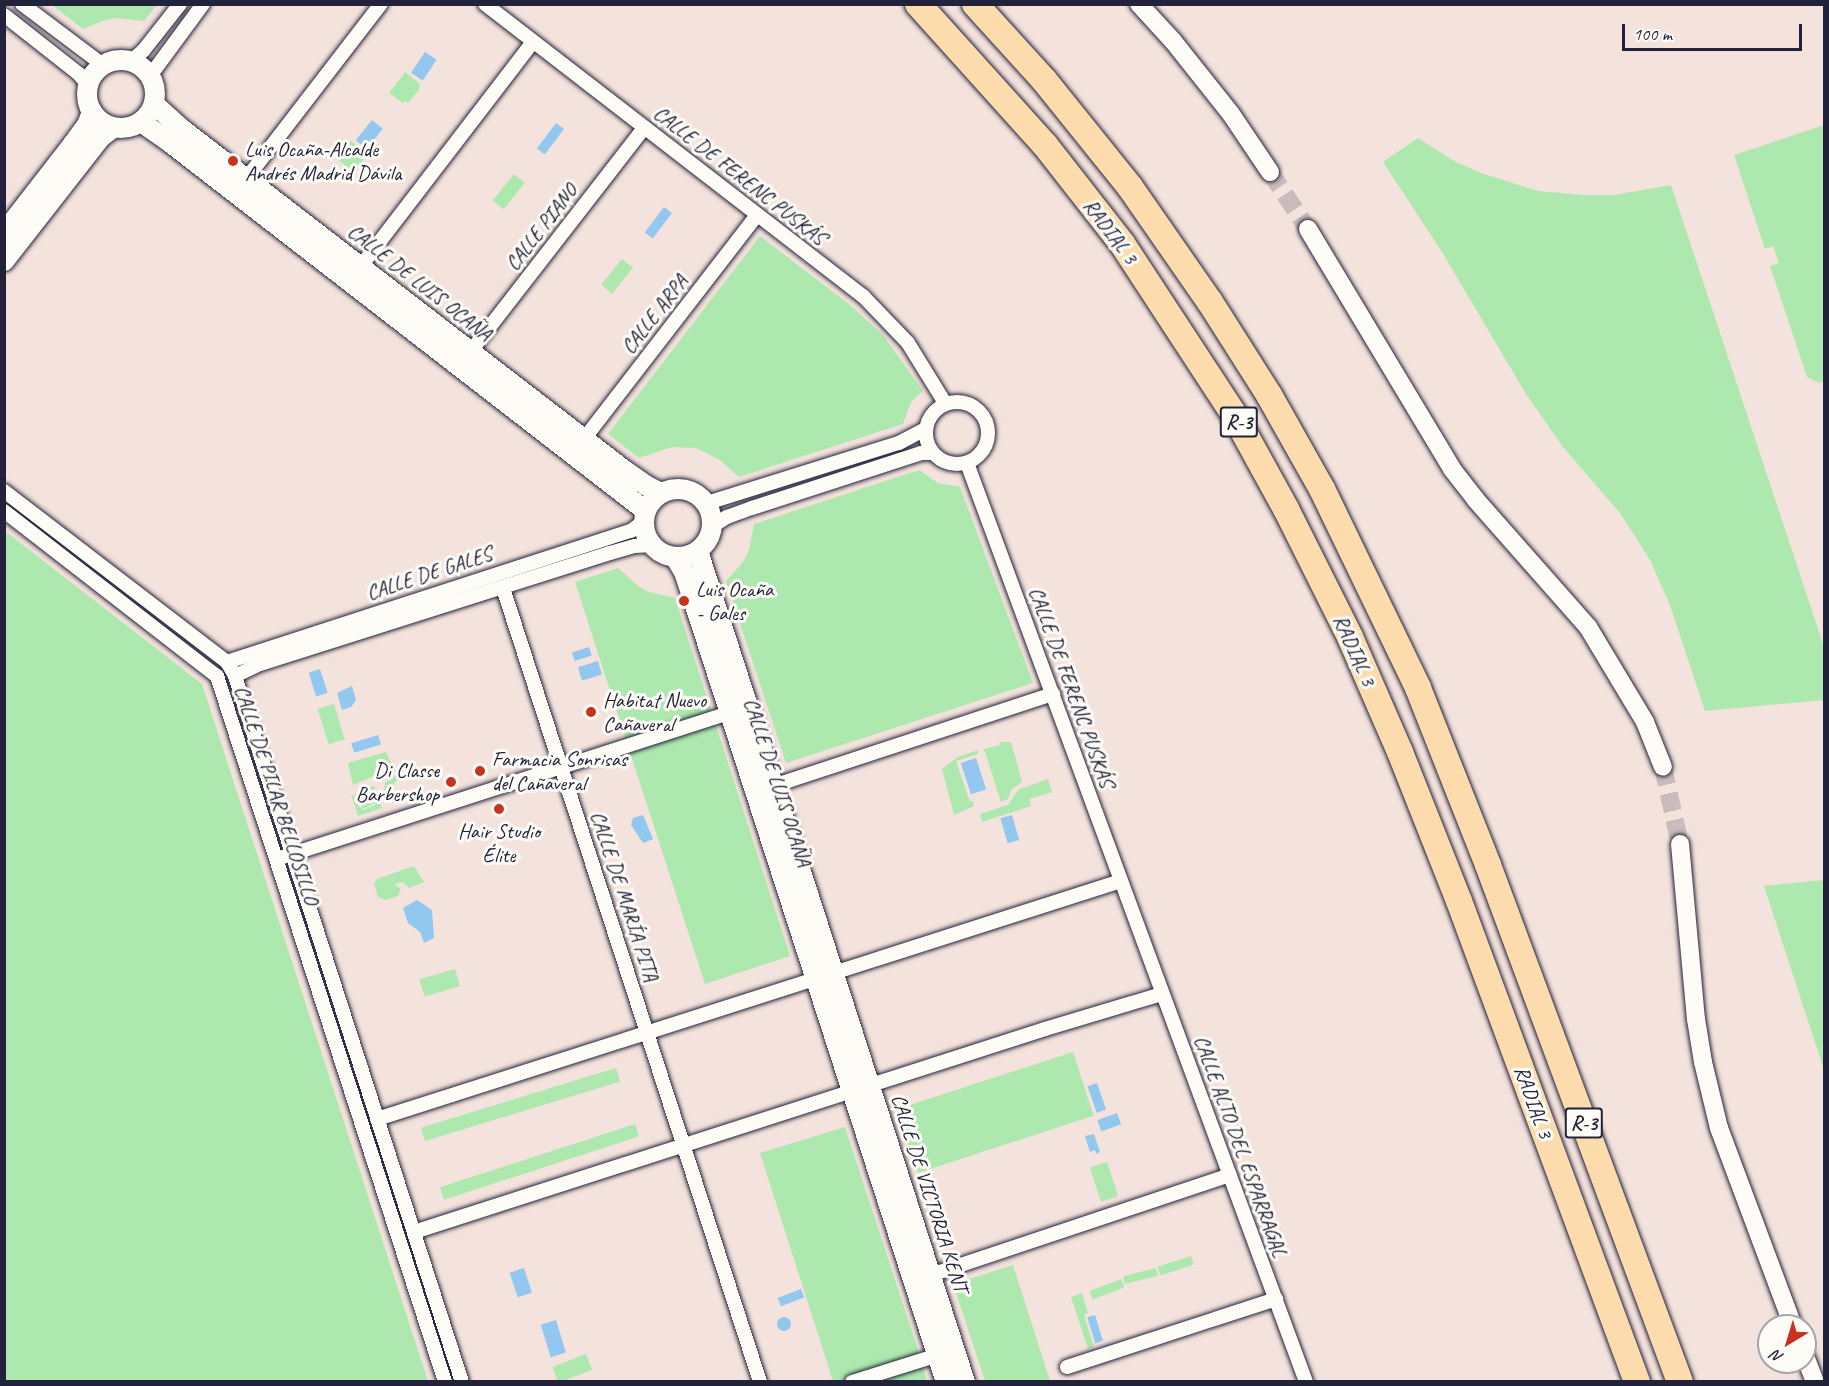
<!DOCTYPE html>
<html>
<head>
<meta charset="utf-8">
<style>
  body { margin:0 }
  #map { position:relative; width:1829px; height:1386px; overflow:hidden; background:#f4e2dc; font-family:Caveat,sans-serif }
  div>[style] { position:absolute }
  [style*='--x'] { left:calc(var(--x)*1px); top:calc(var(--y)*1px); width:calc(var(--w)*1px); rotate:calc(var(--a)*1deg) }
  .green>* { inset:0; background:#ade8ae; transform-origin:0 0 }
  .water>* { inset:0; background:#92c7f0; transform-origin:0 0 }
  .round { border-radius:50% }
  .tertiary-tunnel>* { height:18px; margin-top:-9px; transform-origin:0; background:repeating-linear-gradient(90deg,#cabcbc 0 18px,transparent 0 27px) }
  .roads { filter:drop-shadow(0 0 2px #22223b) drop-shadow(0 0 2px #22223b) }
  .minor>* { height:14px; margin:-7px; padding:0 7px; transform-origin:7px; border-radius:7px; background:#fdfcf7 }
  .minor>.ring { margin:-7px; padding:0; box-sizing:content-box; background:none; border:14px solid #fdfcf7; border-radius:50% }
  .tertiary>* { height:18px; margin:-9px; padding:0 9px; transform-origin:9px; border-radius:9px; background:#fdfcf7 }
  .secondary>* { height:20px; margin:-10px; padding:0 10px; transform-origin:10px; border-radius:10px; background:#fdfcf7 }
  .secondary>.ring { margin:-10px; padding:0; box-sizing:content-box; background:none; border:20px solid #fdfcf7; border-radius:50% }
  .motorway>* { height:26px; margin:-13px; padding:0 13px; transform-origin:13px; border-radius:13px; background:#fcdcac }
  .dots>* { width:16px; height:16px; translate:-50% -50%; box-sizing:border-box; border:3px solid #fdfcf7; border-radius:50% }
  span { translate:-50% -50%; white-space:nowrap; text-align:center; line-height:1.15; -webkit-text-stroke:6px #fdfcf7; paint-order:stroke }
  .shield-label span { padding:2px 4px; background:#fdfcf7; border:2px solid; border-radius:4px; -webkit-text-stroke-width:0 }
  .shield-label { font-size:20px; color:#22223b; font-weight:700 }
  .poi-label { font-size:21px; color:#22223b }
  .left { translate:0 -50%; text-align:left }
  .right { translate:-100% -50%; text-align:right }
  .street-label { font-size:21px; color:#22223b }
  .frame { position:absolute; inset:0; border:6px solid #22223b; pointer-events:none }
  .north { position:absolute; left:1757px; top:1314px; width:60px; height:60px; box-sizing:border-box; background:#fdfcf7; border:2px solid #a5a5ac; border-radius:50%; rotate:218deg; font-size:16px; font-weight:700; line-height:24px; text-align:center; color:#22223b }
  .north::after { content:''; display:block; margin:auto; width:21px; height:27px; background:#c8321e; clip-path:polygon(50% 0,100% 100%,50% 72%,0 100%) }
  .scale { position:absolute; left:1622px; top:24px; width:180px; height:27px; box-sizing:border-box; border:3px solid #22223b; border-top:0; padding-left:8px; font-size:18px; line-height:21px; white-space:nowrap; color:#22223b; -webkit-text-stroke:4px #fdfcf7; paint-order:stroke }
</style>
</head>
<body>
<div id="map">
  <div class="green">
    <div style="clip-path:polygon(52px 5px,157px 5px,144px 21px,117px 18px,105px 20px,83px 29px)"></div>
    <div style="clip-path:polygon(405px 72px,419px 83px,420px 88px,408px 103px,405px 101px,403px 103px,389px 93px)"></div>
    <div style="clip-path:polygon(1824px 125px,1824px 381px,1819px 383px,1807px 377px,1770px 266px,1779px 263px,1773px 246px,1765px 249px,1734px 155px)"></div>
    <div style="clip-path:polygon(1418px 138px,1454px 161px,1481px 173px,1538px 191px,1584px 195px,1614px 195px,1671px 185px,1824px 647px,1824px 700px,1705px 711px,1670px 605px,1650px 560px,1620px 513px,1563px 447px,1526px 394px,1442px 252px,1383px 162px)"></div>
    <div style="clip-path:polygon(351px 141px,365px 151px,363px 154px,366px 156px,354px 172px,337px 159px)"></div>
    <div style="left:514px;top:174px;width:14px;height:34px;rotate:39deg"></div>
    <div style="clip-path:polygon(760px 236px,850px 305px,883px 335px,923px 391px,911px 402px,903px 424px,739px 477px,720px 460px,696px 448px,672px 447px,639px 458px,608px 434px)"></div>
    <div style="left:622px;top:259px;width:14px;height:33px;rotate:39deg"></div>
    <div style="clip-path:polygon(919px 470px,938px 483px,960px 487px,1033px 683px,786px 763px,726px 581px,743px 562px,749px 550px,754px 524px)"></div>
    <div style="clip-path:polygon(5px 531px,202px 684px,428px 1381px,5px 1381px)"></div>
    <div style="clip-path:polygon(618px 568px,638px 586px,649px 592px,675px 598px,790px 956px,705px 984px,575px 582px)"></div>
    <div style="left:334px;top:704px;width:37px;height:17px;rotate:73deg"></div>
    <div style="clip-path:polygon(999px 742px,1011px 742px,1022px 782px,1011px 790px,1008px 799px,1001px 802px,984px 749px,1000px 745px)"></div>
    <div style="clip-path:polygon(978px 750px,978px 754px,956px 761px,970px 802px,973px 801px,974px 806px,954px 815px,942px 769px,958px 757px)"></div>
    <div style="clip-path:polygon(386px 752px,394px 770px,382px 779px,372px 777px,353px 785px,348px 763px)"></div>
    <div style="clip-path:polygon(396px 775px,399px 779px,394px 783px,394px 789px,384px 795px,385px 783px)"></div>
    <div style="clip-path:polygon(1048px 779px,1052px 792px,1029px 799px,1031px 806px,982px 822px,980px 814px,1008px 805px,1018px 790px)"></div>
    <div style="clip-path:polygon(374px 786px,382px 808px,358px 816px,351px 795px,353px 795px,356px 803px,363px 810px,375px 805px,376px 802px,363px 809px,354px 795px,359px 793px,359px 789px)"></div>
    <div style="clip-path:polygon(414px 866px,424px 882px,409px 888px,403px 882px,394px 884px,401px 889px,398px 896px,386px 900px,378px 897px,374px 884px,377px 879px)"></div>
    <div style="clip-path:polygon(1824px 880px,1824px 1070px,1764px 886px)"></div>
    <div style="left:455px;top:969px;width:18px;height:37px;rotate:74deg"></div>
    <div style="left:1073px;top:1052px;width:67px;height:185px;rotate:72deg"></div>
    <div style="left:616px;top:1068px;width:14px;height:204px;rotate:73deg"></div>
    <div style="left:635px;top:1124px;width:13px;height:205px;rotate:72deg"></div>
    <div style="clip-path:polygon(845px 1127px,916px 1344px,927px 1381px,833px 1381px,760px 1153px)"></div>
    <div style="left:1107px;top:1162px;width:36px;height:18px;rotate:72deg"></div>
    <div style="left:1191px;top:1256px;width:9px;height:35px;rotate:72deg"></div>
    <div style="clip-path:polygon(1013px 1265px,1027px 1309px,1050px 1381px,985px 1381px,953px 1284px)"></div>
    <div style="left:1156px;top:1268px;width:8px;height:34px;rotate:76deg"></div>
    <div style="left:1121px;top:1279px;width:9px;height:34px;rotate:69deg"></div>
    <div style="clip-path:polygon(1082px 1293px,1088px 1313px,1084px 1315px,1094px 1347px,1088px 1349px,1071px 1297px)"></div>
    <div style="left:586px;top:1354px;width:17px;height:36px;rotate:69deg"></div>
  </div>
  <div class="water">
    <div style="left:425px;top:52px;width:14px;height:25px;rotate:34deg"></div>
    <div style="left:372px;top:120px;width:14px;height:26px;rotate:39deg"></div>
    <div style="left:556px;top:123px;width:10px;height:32px;rotate:37deg"></div>
    <div style="left:664px;top:207px;width:10px;height:32px;rotate:37deg"></div>
    <div style="left:589px;top:647px;width:9px;height:18px;rotate:72deg"></div>
    <div style="left:598px;top:661px;width:14px;height:21px;rotate:73deg"></div>
    <div style="left:320px;top:669px;width:25px;height:12px;rotate:72deg"></div>
    <div style="clip-path:polygon(352px 686px,356px 700px,351px 707px,342px 710px,337px 693px)"></div>
    <div style="left:378px;top:735px;width:10px;height:28px;rotate:73deg"></div>
    <div style="left:976px;top:758px;width:33px;height:16px;rotate:72deg"></div>
    <div style="clip-path:polygon(643px 815px,653px 839px,643px 843px,631px 825px,633px 818px)"></div>
    <div style="left:1012px;top:815px;width:26px;height:12px;rotate:74deg"></div>
    <div style="clip-path:polygon(417px 900px,432px 910px,434px 938px,424px 943px,420px 932px,408px 923px,403px 908px)"></div>
    <div style="left:1097px;top:1083px;width:28px;height:10px;rotate:71deg"></div>
    <div style="left:1117px;top:1113px;width:12px;height:21px;rotate:70deg"></div>
    <div style="clip-path:polygon(1094px 1134px,1100px 1152px,1096px 1154px,1095px 1150px,1090px 1152px,1085px 1136px)"></div>
    <div style="left:524px;top:1268px;width:26px;height:15px;rotate:72deg"></div>
    <div style="left:801px;top:1289px;width:9px;height:25px;rotate:69deg"></div>
    <div style="left:1095px;top:1315px;width:27px;height:8px;rotate:73deg"></div>
    <div class="round" style="left:777px;top:1317px;width:14px;height:14px"></div>
    <div style="left:556px;top:1320px;width:34px;height:16px;rotate:73deg"></div>
  </div>
  <div class="tertiary-tunnel">
    <div style="--x:1270;--y:172;--w:69;--a:56.3"></div>
    <div style="--x:1663;--y:767;--w:79;--a:77.6"></div>
  </div>
  <div class="roads">
    <div class="minor">
      <div style="--x:22;--y:4;--w:101;--a:37"></div>
      <div style="--x:485;--y:4;--w:478;--a:37.7"></div>
      <div style="--x:863;--y:296;--w:65;--a:46.2"></div>
      <div style="--x:908;--y:343;--w:70;--a:58.3"></div>
      <div style="--x:4;--y:15;--w:95;--a:38.2"></div>
      <div style="--x:79;--y:74;--w:14;--a:51"></div>
      <div style="--x:131;--y:61;--w:16;--a:-40"></div>
      <div style="--x:143;--y:51;--w:60;--a:-51.8"></div>
      <div style="--x:150;--y:76;--w:89;--a:-53.6"></div>
      <div style="--x:246;--y:179;--w:221;--a:-52.4"></div>
      <div style="--x:361;--y:266;--w:282;--a:-52.5"></div>
      <div style="--x:471;--y:351;--w:282;--a:-52.2"></div>
      <div class="ring" style="left:926px;top:402px;width:48px;height:48px"></div>
      <div style="--x:584;--y:439;--w:283;--a:-52.3"></div>
      <div style="--x:967;--y:463;--w:980;--a:69.75"></div>
      <div style="--x:4;--y:491;--w:281;--a:37.5"></div>
      <div style="--x:227;--y:662;--w:16;--a:60"></div>
      <div style="--x:235;--y:676;--w:742;--a:72.18"></div>
      <div style="--x:707;--y:503;--w:201;--a:-17.4"></div>
      <div style="--x:899;--y:443;--w:30;--a:-28"></div>
      <div style="--x:4;--y:511;--w:269;--a:37.8"></div>
      <div style="--x:217;--y:676;--w:742;--a:72.1"></div>
      <div style="--x:713;--y:526;--w:17;--a:-33"></div>
      <div style="--x:727;--y:517;--w:27;--a:-20"></div>
      <div style="--x:752;--y:508;--w:178;--a:-18"></div>
      <div style="--x:921;--y:453;--w:11;--a:0"></div>
      <div style="--x:503;--y:588;--w:835;--a:72.06"></div>
      <div style="--x:227;--y:662;--w:425;--a:-18"></div>
      <div style="--x:631;--y:531;--w:16;--a:-38"></div>
      <div style="--x:235;--y:676;--w:28;--a:-26"></div>
      <div style="--x:260;--y:664;--w:367;--a:-17.6"></div>
      <div style="--x:610;--y:553;--w:26;--a:-16"></div>
      <div style="--x:635;--y:546;--w:17;--a:-3"></div>
      <div style="--x:773;--y:786;--w:295;--a:-18.2"></div>
      <div style="--x:283;--y:857;--w:470;--a:-17.9"></div>
      <div style="--x:377;--y:1119;--w:781;--a:-17.74"></div>
      <div style="--x:414;--y:1232;--w:663;--a:-17.83"></div>
      <div style="--x:1045;--y:1029;--w:122;--a:-16.7"></div>
      <div style="--x:931;--y:1275;--w:315;--a:-18.5"></div>
      <div style="--x:1067;--y:1367;--w:220;--a:-18"></div>
      <div style="--x:852;--y:1382;--w:90;--a:-17.4"></div>
    </div>
    <div class="tertiary">
      <div style="--x:1139;--y:4;--w:50;--a:47.4"></div>
      <div style="--x:1173;--y:41;--w:93;--a:51.5"></div>
      <div style="--x:1231;--y:114;--w:70;--a:56.1"></div>
      <div style="--x:1308;--y:229;--w:280;--a:59"></div>
      <div style="--x:1452;--y:469;--w:39;--a:52"></div>
      <div style="--x:1476;--y:500;--w:169;--a:48.6"></div>
      <div style="--x:1588;--y:627;--w:111;--a:59"></div>
      <div style="--x:1645;--y:722;--w:48;--a:68.2"></div>
      <div style="--x:1680;--y:844;--w:176;--a:84.8"></div>
      <div style="--x:1696;--y:1019;--w:44;--a:80.8"></div>
      <div style="--x:1703;--y:1062;--w:68;--a:76.4"></div>
      <div style="--x:1719;--y:1128;--w:211;--a:69.5"></div>
      <div style="--x:1805;--y:1356;--w:28;--a:69"></div>
    </div>
    <div class="secondary">
      <div class="ring" style="left:87px;top:60px;width:48px;height:48px"></div>
      <div style="--x:154;--y:104;--w:39;--a:42"></div>
      <div style="--x:183;--y:130;--w:557;--a:37.63"></div>
      <div style="--x:624;--y:470;--w:28;--a:35"></div>
      <div style="--x:647;--y:486;--w:16;--a:27"></div>
      <div style="--x:141;--y:122;--w:38;--a:35"></div>
      <div style="--x:172;--y:144;--w:599;--a:37.75"></div>
      <div style="--x:4;--y:233;--w:113;--a:-52.2"></div>
      <div style="--x:73;--y:144;--w:24;--a:-54"></div>
      <div style="--x:87;--y:125;--w:14;--a:-69"></div>
      <div style="--x:4;--y:261;--w:157;--a:-52"></div>
      <div style="--x:101;--y:137;--w:15;--a:-37"></div>
      <div class="ring" style="left:644px;top:489px;width:48px;height:48px"></div>
      <div style="--x:698;--y:551;--w:873;--a:72.19"></div>
      <div style="--x:675;--y:557;--w:17;--a:59"></div>
      <div style="--x:684;--y:572;--w:25;--a:72"></div>
      <div style="--x:692;--y:596;--w:826;--a:72.09"></div>
    </div>
    <div class="motorway">
      <div style="--x:918;--y:4;--w:190;--a:48"></div>
      <div style="--x:1045;--y:145;--w:127;--a:52"></div>
      <div style="--x:1123;--y:245;--w:207;--a:56.8"></div>
      <div style="--x:1236;--y:418;--w:104;--a:61.2"></div>
      <div style="--x:1286;--y:509;--w:143;--a:63.4"></div>
      <div style="--x:1350;--y:637;--w:125;--a:66.5"></div>
      <div style="--x:1400;--y:752;--w:160;--a:68.4"></div>
      <div style="--x:1459;--y:901;--w:513;--a:69.69"></div>
      <div style="--x:975;--y:4;--w:103;--a:47.8"></div>
      <div style="--x:1044;--y:80;--w:137;--a:51.2"></div>
      <div style="--x:1130;--y:187;--w:140;--a:55.2"></div>
      <div style="--x:1210;--y:302;--w:110;--a:57.6"></div>
      <div style="--x:1269;--y:395;--w:108;--a:60.6"></div>
      <div style="--x:1322;--y:489;--w:221;--a:64.2"></div>
      <div style="--x:1418;--y:688;--w:190;--a:68.4"></div>
      <div style="--x:1488;--y:865;--w:552;--a:69.63"></div>
    </div>
  </div>
  <div class="dots">
    <div style="left:233px;top:161px;background:#c8321e"></div>
    <div style="left:684px;top:601px;background:#c8321e"></div>
    <div style="left:591px;top:712px;background:#c8321e"></div>
    <div style="left:480px;top:771px;background:#c8321e"></div>
    <div style="left:451px;top:782px;background:#c8321e"></div>
    <div style="left:499px;top:809px;background:#c8321e"></div>
  </div>
  <div class="shield-label">
    <span style="left:1239px;top:422px">R-3</span>
    <span style="left:1584px;top:1123px">R-3</span>
  </div>
  <div class="poi-label">
    <span class="left" style="left:245px;top:161px">Luis Ocaña-Alcalde<br>Andrés Madrid Dávila</span>
    <span class="left" style="left:696px;top:601px">Luis Ocaña<br>- Gales</span>
    <span class="left" style="left:603px;top:712px">Habitat Nuevo<br>Cañaveral</span>
    <span class="left" style="left:492px;top:771px">Farmacia Sonrisas<br>del Cañaveral</span>
    <span class="right" style="left:439px;top:782px">Di Classe<br>Barbershop</span>
    <span style="left:499px;top:843px">Hair Studio<br>Élite</span>
  </div>
  <div class="street-label">
    <span style="left:740px;top:175px;rotate:38deg">CALLE DE FERENC PUSKÁS</span>
    <span style="left:541px;top:227px;rotate:-52deg">CALLE PIANO</span>
    <span style="left:1111px;top:231px;rotate:53deg">RADIAL 3</span>
    <span style="left:420px;top:282px;rotate:38deg">CALLE DE LUIS OCAÑA</span>
    <span style="left:654px;top:314px;rotate:-52deg">CALLE ARPA</span>
    <span style="left:429px;top:573px;rotate:-18deg">CALLE DE GALES</span>
    <span style="left:1355px;top:650px;rotate:66deg">RADIAL 3</span>
    <span style="left:1072px;top:687px;rotate:70deg">CALLE DE FERENC PUSKÁS</span>
    <span style="left:778px;top:782px;rotate:72deg">CALLE DE LUIS OCAÑA</span>
    <span style="left:277px;top:795px;rotate:72deg">CALLE DE PILAR BELLOSILLO</span>
    <span style="left:625px;top:896px;rotate:72deg">CALLE DE MARÍA PITA</span>
    <span style="left:1534px;top:1102px;rotate:70deg">RADIAL 3</span>
    <span style="left:1241px;top:1146px;rotate:70deg">CALLE ALTO DEL ESPARRAGAL</span>
    <span style="left:930px;top:1193px;rotate:72deg">CALLE DE VICTORIA KENT</span>
  </div>
  <div class="frame"></div>
  <div class="north">N</div>
  <div class="scale">100 m</div>
</div>
</body>
</html>
